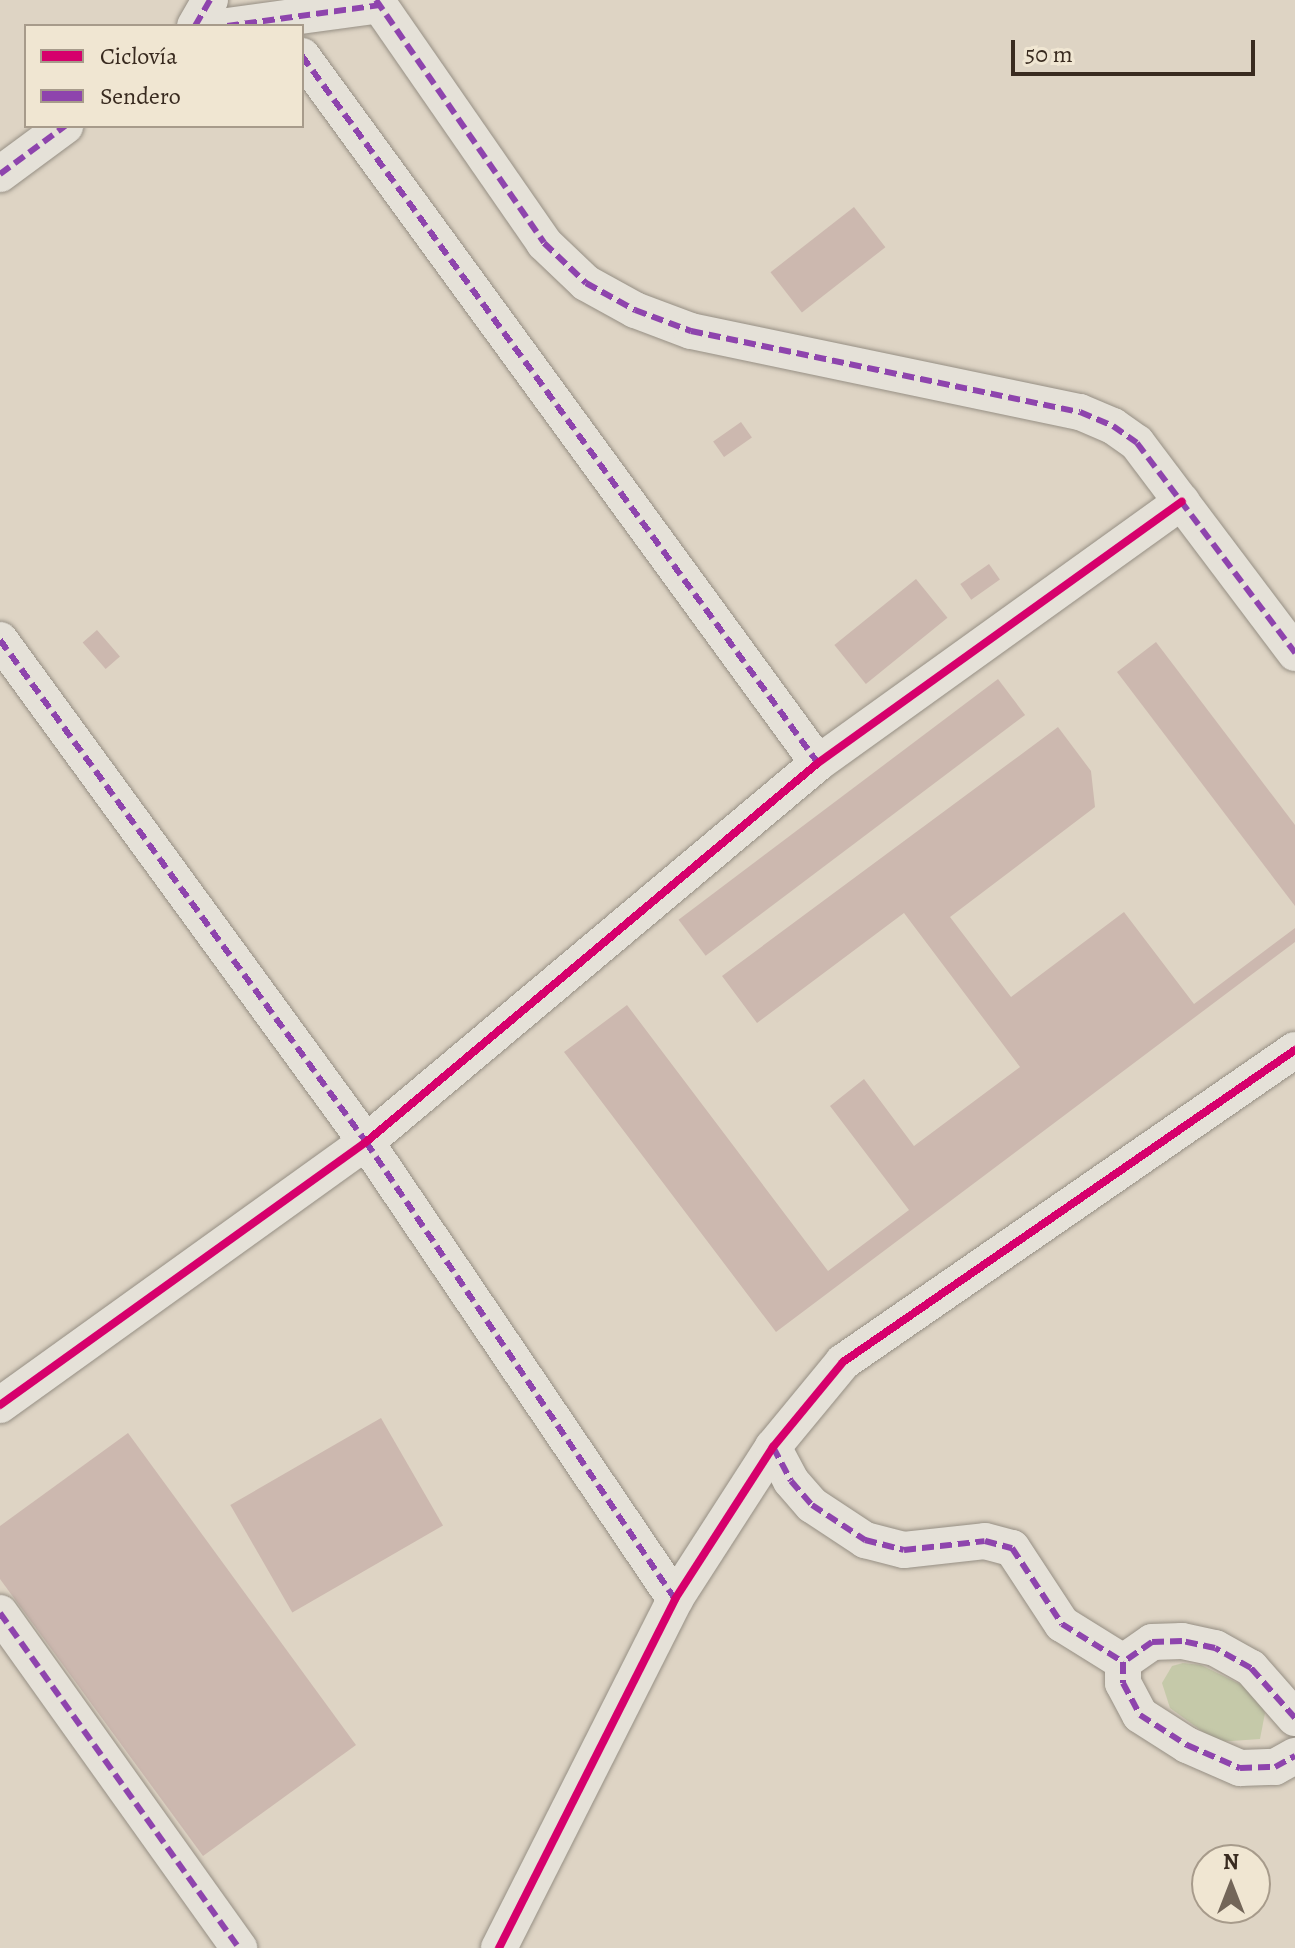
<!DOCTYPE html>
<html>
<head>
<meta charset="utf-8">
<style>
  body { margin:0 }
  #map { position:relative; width:1295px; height:1948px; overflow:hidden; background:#ded4c4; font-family:Alegreya,serif }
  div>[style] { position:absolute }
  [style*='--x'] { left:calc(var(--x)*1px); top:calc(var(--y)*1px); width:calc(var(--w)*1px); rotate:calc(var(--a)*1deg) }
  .green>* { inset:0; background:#c5c9a9 }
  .building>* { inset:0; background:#ccb8af; transform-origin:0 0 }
  .roads { filter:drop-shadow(0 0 2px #968f84) drop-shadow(0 0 2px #968f84) }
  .minor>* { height:36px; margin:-18px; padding:0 18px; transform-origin:18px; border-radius:18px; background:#e5e1d8 }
  .quiet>* { height:6px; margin-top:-3px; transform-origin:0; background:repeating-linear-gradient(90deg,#8e44ad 0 12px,transparent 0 18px) }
  .cycleway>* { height:8px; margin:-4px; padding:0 4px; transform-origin:4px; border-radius:4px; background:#d6006c }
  span { translate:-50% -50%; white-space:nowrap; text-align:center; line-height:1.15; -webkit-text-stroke:6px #f0e6d2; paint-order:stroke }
  .legend { position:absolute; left:24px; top:24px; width:280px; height:104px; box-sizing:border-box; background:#f0e6d2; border:2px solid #a79b8b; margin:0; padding:10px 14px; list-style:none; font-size:24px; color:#392b20 }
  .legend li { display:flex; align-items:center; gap:16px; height:40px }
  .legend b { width:40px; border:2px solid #a79b8b }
  .north { position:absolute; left:1191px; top:1844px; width:80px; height:80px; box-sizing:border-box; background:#f0e6d2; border:2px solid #a79b8b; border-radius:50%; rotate:0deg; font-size:22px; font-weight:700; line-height:32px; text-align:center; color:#392b20 }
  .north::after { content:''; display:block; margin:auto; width:28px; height:36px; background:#736659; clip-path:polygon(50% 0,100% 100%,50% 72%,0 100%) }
  .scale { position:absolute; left:1011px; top:40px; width:244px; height:36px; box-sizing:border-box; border:4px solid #392b20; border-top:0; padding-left:10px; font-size:24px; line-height:28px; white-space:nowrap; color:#392b20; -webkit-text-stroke:6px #f0e6d2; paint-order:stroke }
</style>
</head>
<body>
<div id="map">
  <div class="green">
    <div style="clip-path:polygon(1183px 1663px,1201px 1665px,1252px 1690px,1265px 1713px,1260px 1739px,1217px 1742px,1170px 1708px,1162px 1683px,1172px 1666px)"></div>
  </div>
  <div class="building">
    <div style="left:854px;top:207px;width:51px;height:106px;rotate:52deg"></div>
    <div style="left:741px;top:422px;width:19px;height:34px;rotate:55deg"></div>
    <div style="left:989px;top:564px;width:19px;height:35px;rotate:55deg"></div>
    <div style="left:916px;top:579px;width:50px;height:105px;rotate:51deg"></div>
    <div style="left:97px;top:630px;width:35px;height:19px;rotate:49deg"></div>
    <div style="clip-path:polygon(1156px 642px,1295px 825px,1295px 906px,1117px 672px)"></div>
    <div style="left:998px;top:679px;width:45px;height:400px;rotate:53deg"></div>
    <div style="clip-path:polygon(1058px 727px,1091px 771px,1095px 807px,950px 917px,1011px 997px,1124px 912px,1194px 1004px,1295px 928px,1295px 942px,776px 1332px,564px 1052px,627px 1005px,828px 1271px,909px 1210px,830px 1106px,864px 1079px,914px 1146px,1020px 1067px,904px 913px,757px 1023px,722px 976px)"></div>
    <div style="left:381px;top:1418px;width:124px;height:174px;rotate:60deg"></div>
    <div style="clip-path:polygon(128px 1433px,356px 1745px,203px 1856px,0 1579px,0 1526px)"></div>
  </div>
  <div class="roads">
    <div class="minor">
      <div style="--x:376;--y:0;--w:295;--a:55.3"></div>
      <div style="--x:544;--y:243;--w:58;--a:43.6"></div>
      <div style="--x:586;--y:283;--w:56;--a:28.9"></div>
      <div style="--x:635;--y:310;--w:60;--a:20.6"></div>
      <div style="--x:691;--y:331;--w:397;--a:11.8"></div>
      <div style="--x:1080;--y:412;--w:36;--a:23"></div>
      <div style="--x:1113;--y:426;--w:29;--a:35"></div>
      <div style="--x:1137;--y:443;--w:263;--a:53"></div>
      <div style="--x:195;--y:26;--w:30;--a:-60"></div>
      <div style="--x:227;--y:26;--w:154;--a:-7.8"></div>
      <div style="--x:302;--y:56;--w:875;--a:53.88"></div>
      <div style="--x:0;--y:174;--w:81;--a:-36.4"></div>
      <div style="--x:0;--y:640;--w:621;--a:53.9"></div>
      <div style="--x:366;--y:1142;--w:552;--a:55.94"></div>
      <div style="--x:0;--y:1405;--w:451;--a:-35.7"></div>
      <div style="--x:366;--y:1142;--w:590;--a:-39.98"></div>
      <div style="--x:818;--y:763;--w:448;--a:-35.7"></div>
      <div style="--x:773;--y:1447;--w:38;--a:62"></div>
      <div style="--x:791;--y:1481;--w:32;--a:49"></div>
      <div style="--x:812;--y:1505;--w:64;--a:33.4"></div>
      <div style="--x:865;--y:1540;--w:40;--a:14.4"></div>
      <div style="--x:904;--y:1550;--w:81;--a:-6.3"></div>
      <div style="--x:985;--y:1541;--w:28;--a:15"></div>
      <div style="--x:1012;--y:1548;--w:91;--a:56.7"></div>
      <div style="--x:1062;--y:1624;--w:72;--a:31.9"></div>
      <div style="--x:0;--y:1613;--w:412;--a:54.5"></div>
      <div style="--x:1295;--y:1718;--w:67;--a:-131.3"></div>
      <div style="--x:1251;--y:1668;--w:41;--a:-150.9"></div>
      <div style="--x:1215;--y:1648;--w:34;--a:-168"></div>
      <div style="--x:1182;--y:1641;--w:30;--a:178"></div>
      <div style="--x:1152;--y:1642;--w:35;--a:145"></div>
      <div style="--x:1123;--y:1662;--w:21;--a:90"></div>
      <div style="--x:1123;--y:1683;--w:36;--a:62"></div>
      <div style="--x:1140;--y:1715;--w:56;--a:32.6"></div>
      <div style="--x:1187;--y:1745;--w:58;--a:23.5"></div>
      <div style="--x:1240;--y:1768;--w:35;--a:-2"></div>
      <div style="--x:1275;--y:1767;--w:23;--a:-29"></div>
      <div style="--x:499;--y:1948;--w:391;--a:-63.2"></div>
      <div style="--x:675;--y:1599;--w:181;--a:-57.2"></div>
      <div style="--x:773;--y:1447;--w:110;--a:-50.5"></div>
      <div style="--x:843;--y:1362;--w:549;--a:-34.62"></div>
    </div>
  </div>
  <div class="quiet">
    <div style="--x:376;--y:0;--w:295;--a:55.3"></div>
    <div style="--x:544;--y:243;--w:58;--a:43.6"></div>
    <div style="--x:586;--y:283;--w:56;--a:28.9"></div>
    <div style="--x:635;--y:310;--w:60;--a:20.6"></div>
    <div style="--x:691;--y:331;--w:397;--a:11.8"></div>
    <div style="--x:1080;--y:412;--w:36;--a:23"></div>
    <div style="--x:1113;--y:426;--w:29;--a:35"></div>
    <div style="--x:1137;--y:443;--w:263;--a:53"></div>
    <div style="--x:195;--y:26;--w:30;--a:-60"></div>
    <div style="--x:227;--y:26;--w:154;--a:-7.8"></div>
    <div style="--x:302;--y:56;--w:875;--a:53.88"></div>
    <div style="--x:0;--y:174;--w:81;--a:-36.4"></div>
    <div style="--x:0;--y:640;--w:621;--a:53.9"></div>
    <div style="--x:366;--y:1142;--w:552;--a:55.94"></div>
    <div style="--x:773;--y:1447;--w:38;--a:62"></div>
    <div style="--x:791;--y:1481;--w:32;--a:49"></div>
    <div style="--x:812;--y:1505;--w:64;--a:33.4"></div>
    <div style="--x:865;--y:1540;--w:40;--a:14.4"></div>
    <div style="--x:904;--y:1550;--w:81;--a:-6.3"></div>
    <div style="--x:985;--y:1541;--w:28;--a:15"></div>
    <div style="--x:1012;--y:1548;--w:91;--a:56.7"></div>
    <div style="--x:1062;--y:1624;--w:72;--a:31.9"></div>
    <div style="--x:0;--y:1613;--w:412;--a:54.5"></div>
    <div style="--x:1295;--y:1718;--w:67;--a:-131.3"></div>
    <div style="--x:1251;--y:1668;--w:41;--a:-150.9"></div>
    <div style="--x:1215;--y:1648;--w:34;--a:-168"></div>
    <div style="--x:1182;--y:1641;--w:30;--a:178"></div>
    <div style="--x:1152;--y:1642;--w:35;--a:145"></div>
    <div style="--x:1123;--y:1662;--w:21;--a:90"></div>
    <div style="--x:1123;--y:1683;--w:36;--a:62"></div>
    <div style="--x:1140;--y:1715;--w:56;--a:32.6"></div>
    <div style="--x:1187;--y:1745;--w:58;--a:23.5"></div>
    <div style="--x:1240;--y:1768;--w:35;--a:-2"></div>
    <div style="--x:1275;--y:1767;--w:23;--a:-29"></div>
  </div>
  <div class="cycleway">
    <div style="--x:0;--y:1405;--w:451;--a:-35.7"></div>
    <div style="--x:366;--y:1142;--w:590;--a:-39.98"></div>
    <div style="--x:818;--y:763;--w:448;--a:-35.7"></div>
    <div style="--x:499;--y:1948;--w:391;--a:-63.2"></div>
    <div style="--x:675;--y:1599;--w:181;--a:-57.2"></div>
    <div style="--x:773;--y:1447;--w:110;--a:-50.5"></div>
    <div style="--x:843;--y:1362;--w:549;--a:-34.62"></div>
  </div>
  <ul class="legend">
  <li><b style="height:10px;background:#d6006c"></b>Ciclovía</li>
  <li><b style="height:10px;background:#8e44ad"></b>Sendero</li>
  </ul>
  <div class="north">N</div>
  <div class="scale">50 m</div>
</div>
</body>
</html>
